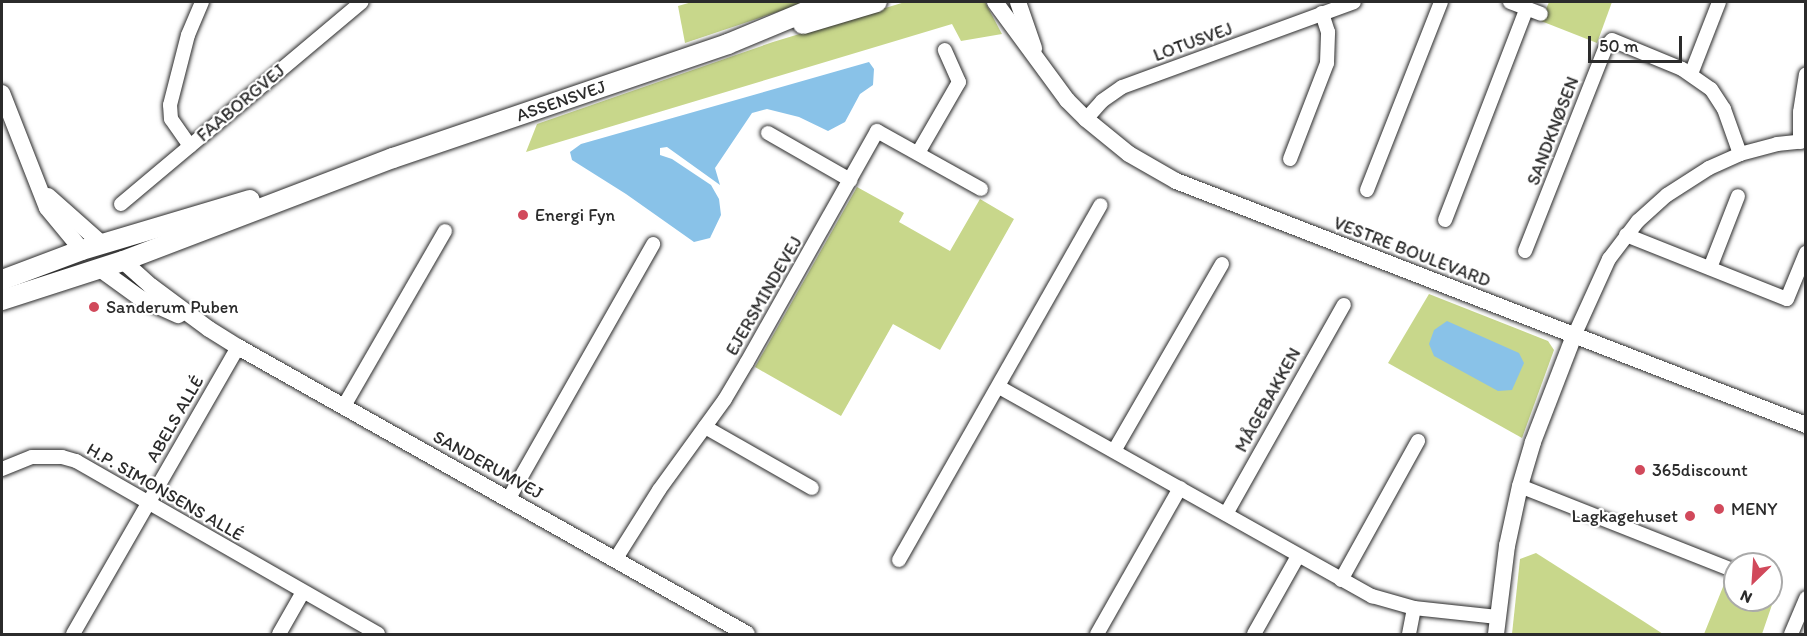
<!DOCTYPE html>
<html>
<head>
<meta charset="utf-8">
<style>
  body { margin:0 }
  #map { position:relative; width:1807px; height:636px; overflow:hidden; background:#fff; font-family:Itim,sans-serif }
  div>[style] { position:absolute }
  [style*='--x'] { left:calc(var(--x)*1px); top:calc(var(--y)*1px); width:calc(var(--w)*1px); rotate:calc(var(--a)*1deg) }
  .green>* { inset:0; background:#c8d78b }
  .water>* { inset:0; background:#89c2e8 }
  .roads { filter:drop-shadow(0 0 2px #2b2b2b) drop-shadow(0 0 2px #2b2b2b) }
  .minor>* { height:14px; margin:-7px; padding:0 7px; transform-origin:7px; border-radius:7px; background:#fff }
  .tertiary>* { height:16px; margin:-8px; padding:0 8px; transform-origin:8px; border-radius:8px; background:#fff }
  .secondary>* { height:20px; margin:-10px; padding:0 10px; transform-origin:10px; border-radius:10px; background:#fff }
  .dots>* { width:16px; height:16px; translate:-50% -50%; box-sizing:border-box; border:3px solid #fff; border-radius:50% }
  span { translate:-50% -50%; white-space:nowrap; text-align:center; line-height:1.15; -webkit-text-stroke:4.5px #fff; paint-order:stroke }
  .street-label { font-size:18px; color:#2b2b2b }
  .poi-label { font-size:18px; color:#2b2b2b }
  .left { translate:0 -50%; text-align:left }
  .right { translate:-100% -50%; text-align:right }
  .frame { position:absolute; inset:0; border:3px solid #2b2b2b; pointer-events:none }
  .north { position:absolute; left:1723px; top:552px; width:60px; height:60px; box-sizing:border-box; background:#fff; border:2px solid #aaa; border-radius:50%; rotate:205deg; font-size:16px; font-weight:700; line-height:24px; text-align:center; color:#2b2b2b }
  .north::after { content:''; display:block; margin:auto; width:21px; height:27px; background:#d1495b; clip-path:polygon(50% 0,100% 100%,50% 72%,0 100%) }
  .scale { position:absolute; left:1588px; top:36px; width:94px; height:27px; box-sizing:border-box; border:3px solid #2b2b2b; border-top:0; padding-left:8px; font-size:18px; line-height:21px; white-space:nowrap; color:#2b2b2b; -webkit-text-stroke:4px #fff; paint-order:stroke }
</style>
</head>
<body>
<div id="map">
  <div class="green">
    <div style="clip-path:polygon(692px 2px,807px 2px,685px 43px,678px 6px)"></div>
    <div style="clip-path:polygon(905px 2px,985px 2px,1002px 34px,961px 41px,952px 24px,526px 152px,537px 124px,773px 42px)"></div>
    <div style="clip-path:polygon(1549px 2px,1612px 2px,1597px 43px,1541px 21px)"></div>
    <div style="clip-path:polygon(857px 187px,904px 213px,899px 222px,950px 251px,980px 199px,1014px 219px,940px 350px,893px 324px,841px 416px,755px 367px)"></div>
    <div style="clip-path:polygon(1429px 294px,1548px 341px,1554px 350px,1522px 438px,1388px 363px)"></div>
    <div style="clip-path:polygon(1536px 553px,1643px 621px,1663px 634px,1512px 634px,1520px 559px)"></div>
    <div style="clip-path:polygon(1727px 577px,1735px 580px,1735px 600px,1771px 600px,1771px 595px,1775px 596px,1762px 634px,1704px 634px)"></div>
  </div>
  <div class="water">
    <div style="clip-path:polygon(869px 62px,874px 69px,873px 85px,860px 94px,845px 122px,828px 131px,799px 117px,767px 109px,752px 113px,715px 168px,720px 185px,667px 147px,660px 148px,660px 155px,672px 159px,711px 185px,719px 199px,721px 215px,710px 238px,694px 242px,626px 194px,572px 160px,570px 152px,581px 144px)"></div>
    <div style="clip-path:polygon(1447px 321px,1519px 353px,1524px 363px,1512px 390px,1498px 391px,1434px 356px,1429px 344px,1434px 330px)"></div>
  </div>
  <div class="roads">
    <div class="minor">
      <div style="--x:1510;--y:2;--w:33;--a:21"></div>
      <div style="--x:1691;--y:74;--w:77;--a:-68.7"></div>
      <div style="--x:1086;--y:119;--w:24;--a:-48"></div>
      <div style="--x:1102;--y:101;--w:24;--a:-35"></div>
      <div style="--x:1122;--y:87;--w:247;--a:-20.1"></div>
      <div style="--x:768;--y:133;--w:95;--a:29.8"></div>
      <div style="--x:1800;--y:142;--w:30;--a:-90"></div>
      <div style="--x:1800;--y:112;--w:38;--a:-81"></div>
      <div style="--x:190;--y:146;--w:33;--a:-125"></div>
      <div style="--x:171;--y:119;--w:14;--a:-94"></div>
      <div style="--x:170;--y:105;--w:72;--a:-75.6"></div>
      <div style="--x:188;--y:35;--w:36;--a:-67"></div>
      <div style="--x:918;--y:153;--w:82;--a:-60"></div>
      <div style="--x:959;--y:82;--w:35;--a:-114"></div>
      <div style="--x:1290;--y:159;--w:103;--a:-68.9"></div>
      <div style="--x:1327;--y:63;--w:31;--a:-88"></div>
      <div style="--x:1328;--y:32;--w:20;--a:-108"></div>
      <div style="--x:1367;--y:190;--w:202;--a:-68.5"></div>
      <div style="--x:121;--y:204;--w:314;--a:-40"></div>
      <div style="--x:1445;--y:220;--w:227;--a:-68.9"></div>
      <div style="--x:1626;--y:235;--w:173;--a:21.7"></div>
      <div style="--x:1787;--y:299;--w:50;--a:-67.6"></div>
      <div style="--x:1525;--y:251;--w:220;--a:-68.4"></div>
      <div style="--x:1606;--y:46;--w:8;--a:-45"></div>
      <div style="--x:1612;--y:40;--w:76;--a:22.5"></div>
      <div style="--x:1682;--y:69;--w:35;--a:35"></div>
      <div style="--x:1711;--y:89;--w:24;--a:57"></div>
      <div style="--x:1724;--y:109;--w:48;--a:70.4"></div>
      <div style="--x:1710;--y:268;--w:77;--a:-68.7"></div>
      <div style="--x:1574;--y:336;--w:85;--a:-65.6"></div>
      <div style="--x:1609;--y:259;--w:48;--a:-52.7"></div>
      <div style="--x:1638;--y:221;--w:39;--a:-42"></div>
      <div style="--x:1667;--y:195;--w:50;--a:-32.7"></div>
      <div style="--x:1709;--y:168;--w:34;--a:-24"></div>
      <div style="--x:1740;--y:154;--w:38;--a:-15"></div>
      <div style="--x:1777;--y:144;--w:29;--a:-6"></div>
      <div style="--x:999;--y:387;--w:428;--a:29.3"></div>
      <div style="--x:1372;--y:596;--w:44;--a:15.9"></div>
      <div style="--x:1414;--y:608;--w:84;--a:6.1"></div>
      <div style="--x:344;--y:406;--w:202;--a:-60"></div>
      <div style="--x:705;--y:427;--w:123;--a:29.7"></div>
      <div style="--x:1114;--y:451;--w:216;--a:-60"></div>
      <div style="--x:2;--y:469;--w:32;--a:-22"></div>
      <div style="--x:32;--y:457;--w:30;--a:0"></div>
      <div style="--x:62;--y:457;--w:15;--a:16"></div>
      <div style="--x:76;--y:461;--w:348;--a:29.8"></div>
      <div style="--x:1520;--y:486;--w:231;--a:21.6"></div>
      <div style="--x:509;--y:498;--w:292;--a:-60.4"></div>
      <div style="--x:1226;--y:514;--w:240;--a:-60.6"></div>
      <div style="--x:615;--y:560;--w:83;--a:-57.8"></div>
      <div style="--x:659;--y:490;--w:112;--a:-54"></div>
      <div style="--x:725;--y:399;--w:43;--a:-59.3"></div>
      <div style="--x:747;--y:362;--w:265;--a:-60.6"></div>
      <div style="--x:877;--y:131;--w:119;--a:29.1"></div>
      <div style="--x:899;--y:560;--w:408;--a:-60.4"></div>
      <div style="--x:1341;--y:580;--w:159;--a:-61"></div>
      <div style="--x:73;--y:634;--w:331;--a:-60.1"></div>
      <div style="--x:279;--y:634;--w:48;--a:-60.3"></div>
      <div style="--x:1097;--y:634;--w:168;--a:-60.4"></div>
      <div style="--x:1254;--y:634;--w:90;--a:-60.6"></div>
      <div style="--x:1409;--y:634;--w:26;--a:-79"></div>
      <div style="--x:1791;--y:634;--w:39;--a:-67"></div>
    </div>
    <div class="tertiary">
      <div style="--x:995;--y:2;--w:122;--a:53.7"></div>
      <div style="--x:1067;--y:100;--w:27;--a:45"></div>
      <div style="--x:1086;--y:119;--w:55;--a:39.1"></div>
      <div style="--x:1129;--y:154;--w:54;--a:29.9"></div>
      <div style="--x:1176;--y:181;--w:676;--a:21.17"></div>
      <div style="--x:1018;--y:2;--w:49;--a:70.8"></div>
      <div style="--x:2;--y:93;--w:123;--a:68.6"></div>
      <div style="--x:47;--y:208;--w:55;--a:50.2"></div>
      <div style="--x:48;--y:196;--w:72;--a:41.6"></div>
      <div style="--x:123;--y:261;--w:38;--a:42"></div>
      <div style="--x:151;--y:286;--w:72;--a:36.6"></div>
      <div style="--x:209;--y:329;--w:34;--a:32"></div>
      <div style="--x:238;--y:347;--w:584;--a:29.42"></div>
      <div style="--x:100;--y:269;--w:49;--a:35.9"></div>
      <div style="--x:140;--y:298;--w:42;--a:24.1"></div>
      <div style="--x:1496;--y:634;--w:89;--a:-82.9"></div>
      <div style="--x:1507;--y:546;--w:61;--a:-77.8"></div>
      <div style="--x:1520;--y:486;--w:46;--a:-73.5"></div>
      <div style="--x:1533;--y:442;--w:114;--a:-68.9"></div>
    </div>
    <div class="secondary">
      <div style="--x:803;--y:24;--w:77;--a:-16.6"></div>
      <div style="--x:2;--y:280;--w:85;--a:-20.6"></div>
      <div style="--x:82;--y:250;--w:175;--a:-16.6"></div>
      <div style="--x:2;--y:300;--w:127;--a:-17.9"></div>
      <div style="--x:123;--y:261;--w:289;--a:-20.9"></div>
      <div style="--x:393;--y:158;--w:354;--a:-18.8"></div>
      <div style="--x:728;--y:44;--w:109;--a:-22.6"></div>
    </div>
  </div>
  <div class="dots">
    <div style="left:523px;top:215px;background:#d1495b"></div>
    <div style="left:94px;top:307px;background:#d1495b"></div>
    <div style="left:1640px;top:470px;background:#d1495b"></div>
    <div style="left:1719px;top:509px;background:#d1495b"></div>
    <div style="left:1690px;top:516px;background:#d1495b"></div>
  </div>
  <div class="street-label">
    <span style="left:1193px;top:42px;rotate:-20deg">LOTUSVEJ</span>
    <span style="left:561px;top:101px;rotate:-19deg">ASSENSVEJ</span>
    <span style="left:241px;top:103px;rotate:-40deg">FAABORGVEJ</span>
    <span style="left:1553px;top:131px;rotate:-69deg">SANDKNØSEN</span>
    <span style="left:1412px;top:252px;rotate:21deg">VESTRE BOULEVARD</span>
    <span style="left:764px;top:296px;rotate:-60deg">EJERSMINDEVEJ</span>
    <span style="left:1268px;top:400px;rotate:-61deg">MÅGEBAKKEN</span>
    <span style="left:175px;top:419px;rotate:-60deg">ABELS ALLÉ</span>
    <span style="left:488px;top:465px;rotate:29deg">SANDERUMVEJ</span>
    <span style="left:165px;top:492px;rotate:30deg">H.P. SIMONSENS ALLÉ</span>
  </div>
  <div class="poi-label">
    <span class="left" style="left:535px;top:215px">Energi Fyn</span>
    <span class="left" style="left:106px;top:307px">Sanderum Puben</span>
    <span class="left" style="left:1652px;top:470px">365discount</span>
    <span class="left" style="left:1731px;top:509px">MENY</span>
    <span class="right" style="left:1678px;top:516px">Lagkagehuset</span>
  </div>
  <div class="frame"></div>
  <div class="north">N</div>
  <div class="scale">50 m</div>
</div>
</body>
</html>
